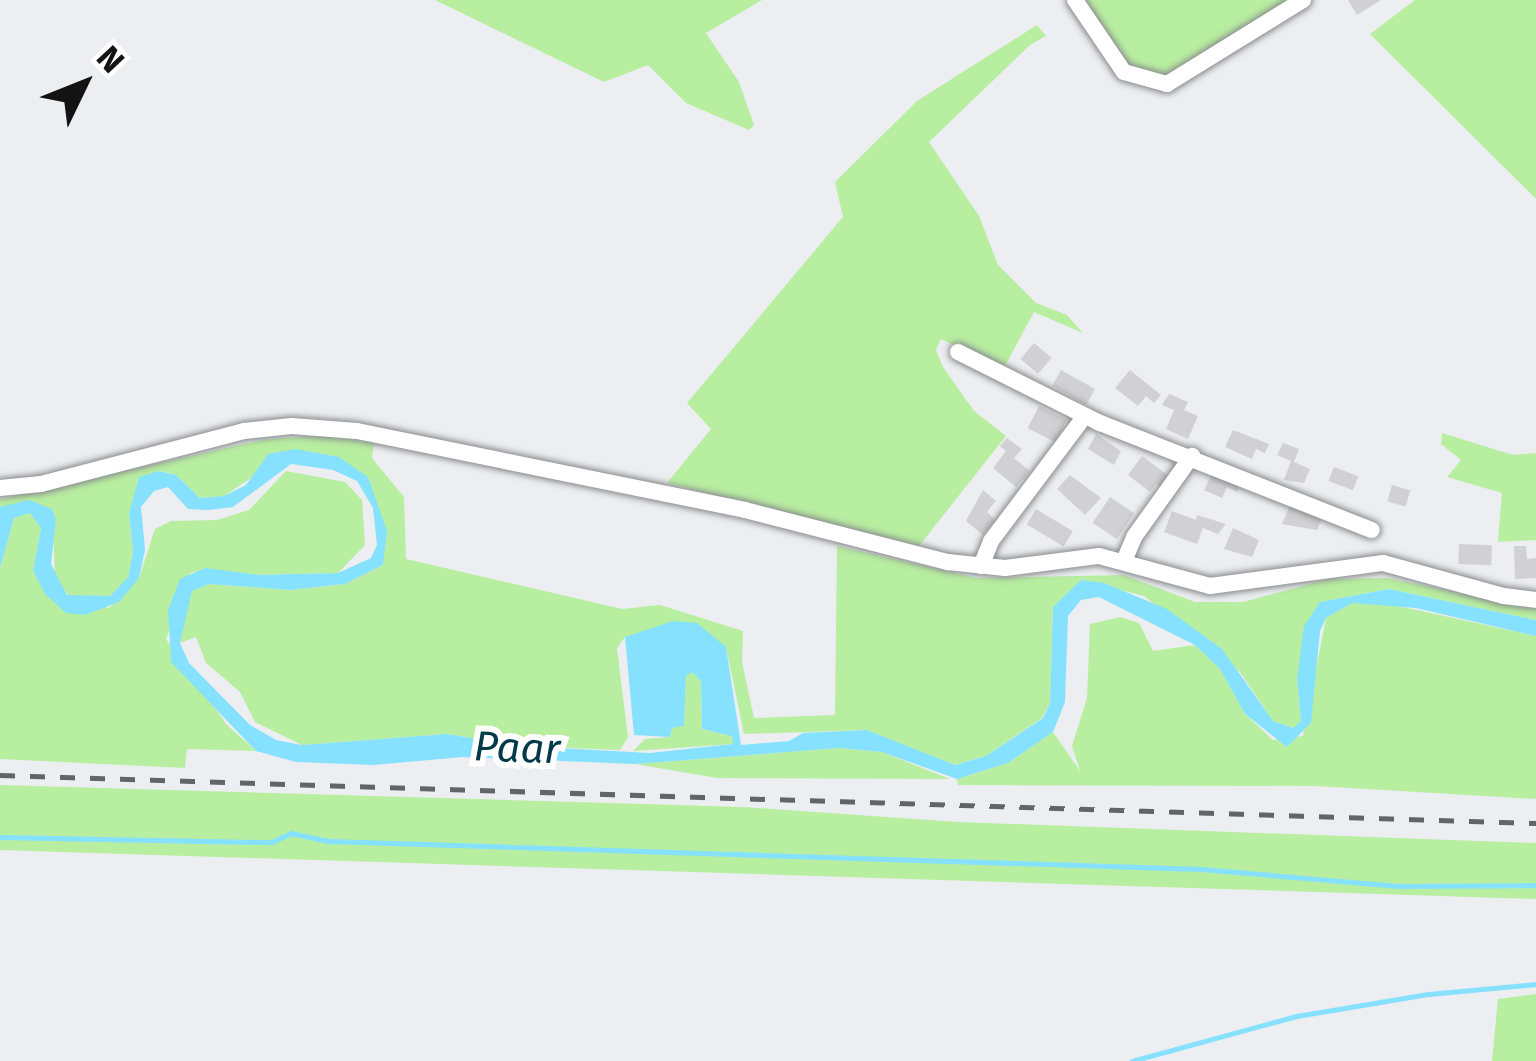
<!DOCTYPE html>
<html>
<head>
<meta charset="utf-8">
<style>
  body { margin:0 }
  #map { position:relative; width:1536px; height:1061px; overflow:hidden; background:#eceef1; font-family:"Fira Sans",sans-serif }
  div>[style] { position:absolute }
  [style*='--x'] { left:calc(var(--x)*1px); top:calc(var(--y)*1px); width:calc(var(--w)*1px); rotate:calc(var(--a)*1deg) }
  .green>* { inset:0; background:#b8eea0 }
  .water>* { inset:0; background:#86e1ff }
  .stream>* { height:4.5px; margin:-2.25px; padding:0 2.25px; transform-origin:2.25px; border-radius:2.25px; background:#86e1ff }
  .building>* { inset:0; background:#d1d0d3; transform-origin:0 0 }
  .roads { filter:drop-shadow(0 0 3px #8a8c8f) drop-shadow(0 0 3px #8a8c8f) }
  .minor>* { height:16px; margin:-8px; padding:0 8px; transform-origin:8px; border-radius:8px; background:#fff }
  .rail>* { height:4.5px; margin-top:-2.25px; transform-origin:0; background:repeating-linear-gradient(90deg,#636465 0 15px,transparent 0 30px) }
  span { translate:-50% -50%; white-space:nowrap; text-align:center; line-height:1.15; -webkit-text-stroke:12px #fff; paint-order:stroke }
  .water-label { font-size:42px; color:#003a49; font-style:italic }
  .north { position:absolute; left:24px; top:24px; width:120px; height:120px; -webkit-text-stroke:9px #fff; paint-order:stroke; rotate:47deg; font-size:33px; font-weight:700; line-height:48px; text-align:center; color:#131314 }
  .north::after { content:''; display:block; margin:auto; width:42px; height:54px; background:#131314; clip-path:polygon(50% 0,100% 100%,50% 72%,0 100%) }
</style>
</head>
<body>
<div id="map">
  <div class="green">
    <div style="clip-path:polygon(435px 0,762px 0,706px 33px,739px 82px,754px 125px,749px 130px,686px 103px,648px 65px,604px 82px)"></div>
    <div style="clip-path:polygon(1084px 0,1294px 0,1168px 75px,1150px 77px,1127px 67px)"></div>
    <div style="clip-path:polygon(1415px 0,1536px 0,1536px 199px,1370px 34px)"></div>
    <div style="clip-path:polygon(1037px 25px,1046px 36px,1030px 45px,929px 142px,979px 216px,998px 265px,1036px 303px,1067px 315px,1083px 333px,1034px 312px,1004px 368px,941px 339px,936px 350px,943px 367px,974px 411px,1006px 436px,919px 546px,667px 483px,711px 429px,687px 403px,843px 217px,835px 182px,917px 101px)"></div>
    <div style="clip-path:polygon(1442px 433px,1513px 455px,1536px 453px,1536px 540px,1498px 542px,1502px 493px,1447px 477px,1461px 460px,1441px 444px)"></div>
    <div style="clip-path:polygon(324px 436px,374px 443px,372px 458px,404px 497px,406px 559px,622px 609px,660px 605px,743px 631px,742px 662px,754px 718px,835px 715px,837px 546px,977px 578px,1124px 575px,1195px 602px,1243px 602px,1328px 579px,1387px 578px,1536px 608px,1536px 620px,1389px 589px,1320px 602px,1297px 679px,1301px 721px,1294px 728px,1273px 721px,1240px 672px,1144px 596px,1081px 580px,1053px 607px,1050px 703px,1042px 718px,986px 756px,954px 765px,867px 730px,744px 734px,726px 647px,625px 637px,617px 648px,628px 737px,620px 750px,521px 746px,447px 734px,302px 745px,255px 722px,240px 692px,206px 663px,196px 637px,180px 643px,183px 611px,192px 590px,209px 584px,290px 590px,345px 584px,383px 565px,367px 476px,295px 449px,224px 496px,200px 498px,176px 475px,160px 471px,140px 477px,129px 513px,133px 552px,128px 577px,110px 596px,83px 599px,68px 595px,55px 576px,52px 509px,0 508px,0 499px,266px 439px)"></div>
    <div style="clip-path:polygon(286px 471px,345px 482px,362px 500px,365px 545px,338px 573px,260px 575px,205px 569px,190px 573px,166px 639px,227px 725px,256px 751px,187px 749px,185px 768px,0 759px,0 568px,14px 517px,30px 513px,41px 528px,33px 571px,45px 593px,109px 608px,139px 578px,155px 529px,171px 521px,217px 520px,249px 510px)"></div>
    <div style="clip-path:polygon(1380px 602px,1536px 636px,1536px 799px,1316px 786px,958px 785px,957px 779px,1008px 763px,1053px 732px,1080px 771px,1072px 746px,1087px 698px,1090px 624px,1120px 617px,1139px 623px,1153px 651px,1195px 645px,1220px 669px,1245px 714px,1273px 740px,1303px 736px,1326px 618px,1352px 603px)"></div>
    <div style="clip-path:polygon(692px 672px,701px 681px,702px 729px,733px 736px,734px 744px,633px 751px,645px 739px,669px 737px,671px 728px,684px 725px,686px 676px)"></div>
    <div style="clip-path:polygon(839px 748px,882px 752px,950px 779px,717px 778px,635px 764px)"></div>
    <div style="clip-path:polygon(0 785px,743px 807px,958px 822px,1536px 843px,1536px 899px,0 850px)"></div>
    <div style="clip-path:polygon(1536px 994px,1536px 1061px,1492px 1061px,1498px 999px)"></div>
  </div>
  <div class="water">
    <div style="clip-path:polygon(295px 449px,339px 457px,368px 477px,387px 531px,383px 565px,345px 584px,290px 590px,209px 584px,192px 591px,180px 643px,189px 663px,250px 725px,276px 740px,302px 745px,447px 734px,521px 746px,650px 753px,733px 744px,732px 736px,702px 729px,701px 681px,692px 672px,686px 676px,684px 726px,672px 728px,670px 737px,634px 735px,625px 637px,673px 621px,697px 623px,726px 647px,741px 745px,789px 741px,803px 733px,867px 730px,955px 765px,986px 756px,1043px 718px,1050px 703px,1053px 607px,1081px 580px,1104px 583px,1167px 609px,1222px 649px,1273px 721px,1293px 728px,1301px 721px,1297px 679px,1304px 626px,1320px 602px,1389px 589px,1536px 620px,1536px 636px,1416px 608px,1352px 603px,1326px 618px,1320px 631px,1311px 723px,1287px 747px,1245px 714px,1220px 669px,1195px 645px,1099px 597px,1081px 600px,1068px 616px,1065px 702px,1053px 732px,1008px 763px,957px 779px,882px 752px,839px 748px,635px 764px,463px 757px,373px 765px,296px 762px,256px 751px,171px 662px,168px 610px,180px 579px,205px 568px,260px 575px,338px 573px,371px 558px,377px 545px,373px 508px,357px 481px,333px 470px,291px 464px,233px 507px,209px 510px,188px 509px,168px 487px,154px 491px,141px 507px,145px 550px,139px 578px,119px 602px,85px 615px,66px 613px,45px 594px,33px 571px,41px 528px,30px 513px,14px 518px,0 568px,0 507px,29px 500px,52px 509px,56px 519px,51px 564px,67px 595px,110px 596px,128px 577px,133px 552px,129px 513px,139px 477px,159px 471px,176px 475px,200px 498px,224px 496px,246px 485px,268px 454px)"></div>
  </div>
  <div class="stream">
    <div style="--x:0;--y:837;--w:272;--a:1.1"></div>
    <div style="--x:272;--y:842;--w:21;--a:-25"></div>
    <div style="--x:291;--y:833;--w:39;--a:12"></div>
    <div style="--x:329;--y:841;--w:872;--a:1.84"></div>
    <div style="--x:1201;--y:869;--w:201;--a:4.9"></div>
    <div style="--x:1401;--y:886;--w:135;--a:-0.4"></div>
    <div style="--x:1132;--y:1061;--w:171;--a:-15.3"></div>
    <div style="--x:1297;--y:1016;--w:134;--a:-9.5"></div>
    <div style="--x:1429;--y:994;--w:107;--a:-5.3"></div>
  </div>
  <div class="building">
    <div style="clip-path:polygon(1348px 0,1381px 0,1357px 15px)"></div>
    <div style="left:1034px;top:343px;width:23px;height:21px;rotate:40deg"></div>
    <div style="left:1061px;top:370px;width:39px;height:18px;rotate:29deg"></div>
    <div style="clip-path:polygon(1130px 370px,1161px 395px,1154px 403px,1146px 396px,1138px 406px,1115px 388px)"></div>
    <div style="clip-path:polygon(1169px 394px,1188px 402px,1184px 410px,1198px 416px,1188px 439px,1166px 429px,1174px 410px,1162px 405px)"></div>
    <div style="left:1039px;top:406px;width:31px;height:25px;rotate:27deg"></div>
    <div style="clip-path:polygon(1233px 430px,1269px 444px,1265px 453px,1256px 449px,1252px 459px,1225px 447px)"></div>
    <div style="clip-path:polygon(1096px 434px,1121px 451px,1114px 465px,1088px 449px)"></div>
    <div style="clip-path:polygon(1007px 438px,1022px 449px,1014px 458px,1030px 471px,1016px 487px,993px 468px,1006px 451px,1000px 446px)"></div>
    <div style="clip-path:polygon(1283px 443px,1299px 449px,1294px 462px,1310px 469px,1304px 483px,1284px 480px,1291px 461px,1277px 455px)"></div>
    <div style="clip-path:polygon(1142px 456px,1173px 479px,1164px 490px,1156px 484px,1150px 492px,1128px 475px)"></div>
    <div style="left:1334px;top:467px;width:26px;height:15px;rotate:21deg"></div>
    <div style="clip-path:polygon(1212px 474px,1240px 485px,1237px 492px,1227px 487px,1222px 498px,1204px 490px)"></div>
    <div style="clip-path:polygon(1070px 475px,1101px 498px,1085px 515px,1057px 489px)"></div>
    <div style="left:1392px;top:485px;width:19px;height:17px;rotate:16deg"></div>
    <div style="clip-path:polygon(983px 490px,996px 501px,987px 512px,995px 520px,983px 535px,966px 521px)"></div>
    <div style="left:1110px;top:497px;width:29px;height:31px;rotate:34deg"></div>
    <div style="clip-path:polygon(1290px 505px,1323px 517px,1317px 530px,1282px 524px)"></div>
    <div style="left:1036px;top:509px;width:43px;height:18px;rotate:31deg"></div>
    <div style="clip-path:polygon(1172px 511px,1196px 520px,1197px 515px,1226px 524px,1218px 534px,1203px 528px,1197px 544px,1164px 532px)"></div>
    <div style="clip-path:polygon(1233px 528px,1259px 540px,1252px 557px,1224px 549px)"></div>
    <div style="left:1459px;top:544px;width:33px;height:20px;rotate:2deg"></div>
    <div style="clip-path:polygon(1514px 546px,1526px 546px,1527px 559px,1536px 558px,1536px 578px,1515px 579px)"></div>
  </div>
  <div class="roads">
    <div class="minor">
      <div style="--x:1075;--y:0;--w:87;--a:55.8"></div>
      <div style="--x:1124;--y:72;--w:45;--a:15.6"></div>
      <div style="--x:1167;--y:84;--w:160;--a:-31.7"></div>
      <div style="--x:958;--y:352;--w:159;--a:26.6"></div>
      <div style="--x:1100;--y:423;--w:292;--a:21.5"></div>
      <div style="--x:0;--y:488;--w:41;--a:-5.6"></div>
      <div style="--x:41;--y:484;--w:210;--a:-14.6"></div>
      <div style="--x:244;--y:431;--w:48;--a:-5.9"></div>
      <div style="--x:292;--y:426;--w:65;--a:4.4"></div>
      <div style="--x:357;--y:431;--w:396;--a:11.5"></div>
      <div style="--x:745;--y:510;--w:210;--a:14.4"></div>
      <div style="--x:948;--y:562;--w:57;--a:6"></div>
      <div style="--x:1005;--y:568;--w:95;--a:-7.3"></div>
      <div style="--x:1099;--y:556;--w:115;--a:15.1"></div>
      <div style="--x:1210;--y:586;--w:175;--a:-7.6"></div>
      <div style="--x:1383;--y:563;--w:125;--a:15.3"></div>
      <div style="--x:1504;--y:596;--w:32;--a:7"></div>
      <div style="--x:1124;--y:561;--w:26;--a:-67"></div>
      <div style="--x:1134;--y:537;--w:100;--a:-54.4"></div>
      <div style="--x:981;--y:566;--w:27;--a:-68"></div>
      <div style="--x:991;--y:541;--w:156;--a:-53.1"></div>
    </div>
  </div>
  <div class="rail">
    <div style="--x:0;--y:775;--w:1537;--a:1.79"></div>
  </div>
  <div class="water-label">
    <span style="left:517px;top:748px;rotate:2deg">Paar</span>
  </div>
  <div class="north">N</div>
</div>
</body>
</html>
